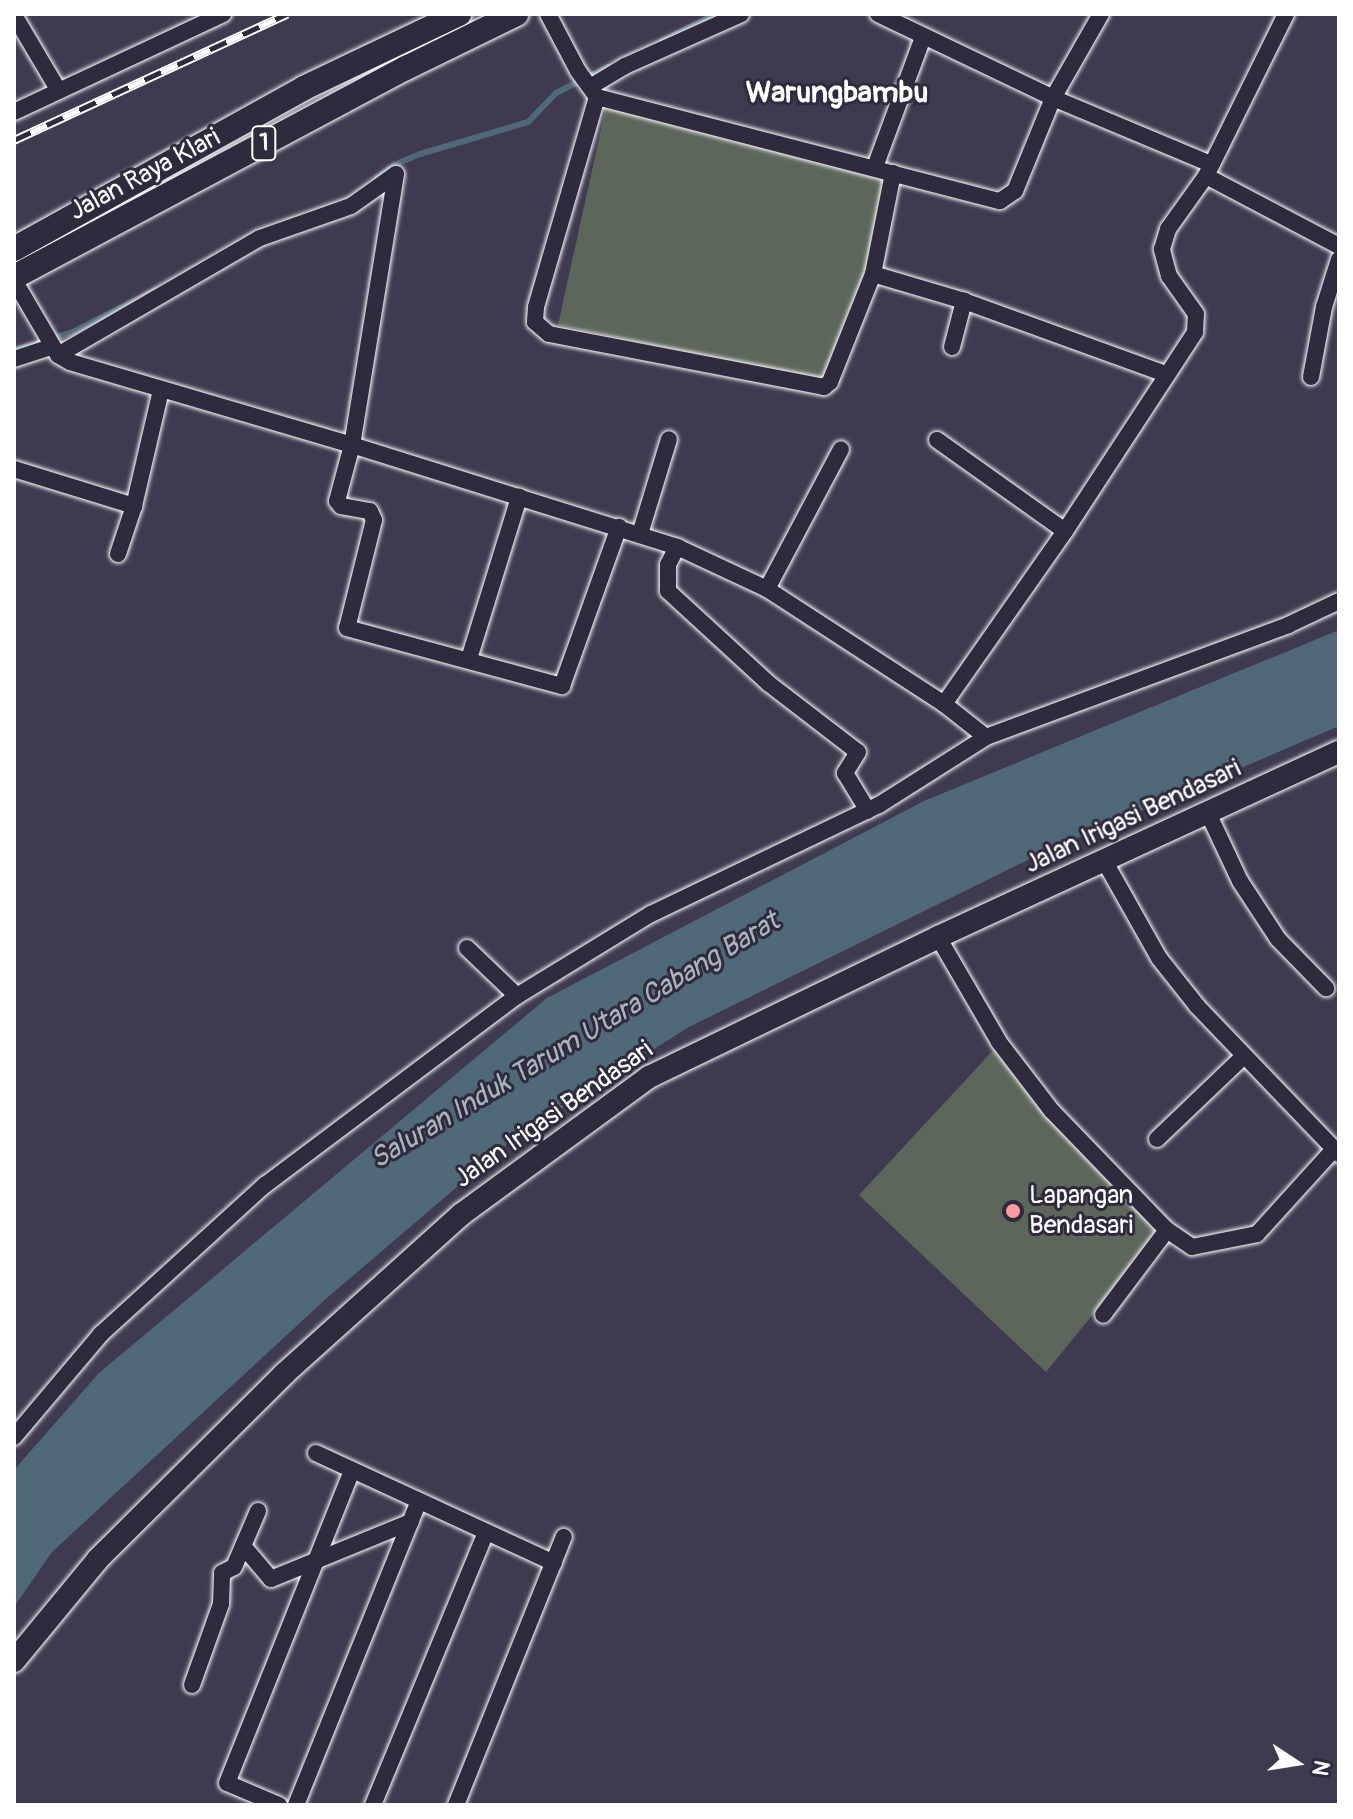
<!DOCTYPE html>
<html>
<head>
<meta charset="utf-8">
<style>
  body { margin:0 }
  #map { position:relative; width:1353px; height:1819px; overflow:hidden; background:#403a50; font-family:Pangolin,sans-serif }
  div>[style] { position:absolute }
  [style*='--x'] { left:calc(var(--x)*1px); top:calc(var(--y)*1px); width:calc(var(--w)*1px); rotate:calc(var(--a)*1deg) }
  .green>* { inset:0; background:#5d665a }
  .water>* { inset:0; background:#506978 }
  .stream>* { height:6px; margin:-3px; padding:0 3px; transform-origin:3px; border-radius:3px; background:#506978 }
  .roads { filter:drop-shadow(0 0 2px #fff) drop-shadow(0 0 2px #fff) }
  .street>* { height:16px; margin:-8px; padding:0 8px; transform-origin:8px; border-radius:8px; background:#2f2a3d }
  .secondary>* { height:22px; margin:-11px; padding:0 11px; transform-origin:11px; border-radius:11px; background:#2f2a3d }
  .primary>* { height:24px; margin:-12px; padding:0 12px; transform-origin:12px; border-radius:12px; background:#2f2a3d }
  .rail>* { height:9px; margin-top:-4.5px; transform-origin:0; background:repeating-linear-gradient(90deg,#2f2a3d 0 18px,#fff 0 36px); box-sizing:border-box; border-block:2px solid #fff }
  .dots>* { width:22px; height:22px; translate:-50% -50%; box-sizing:border-box; border:4px solid #2f2a3d; border-radius:50% }
  span { translate:-50% -50%; white-space:nowrap; text-align:center; line-height:1.15; -webkit-text-stroke:6px #2f2a3d; paint-order:stroke }
  .shield-label span { padding:2px 6px; background:#2f2a3d; border:2px solid; border-radius:6px; -webkit-text-stroke-width:0 }
  .shield-label { font-size:24px; color:#fff; font-weight:700 }
  .street-label { font-size:26px; color:#fff }
  .poi-label { font-size:26px; color:#fff }
  .left { translate:0 -50%; text-align:left }
  .water-label { font-size:28px; color:#a8b4bc; font-style:italic }
  .quarter-label { font-size:30px; color:#fff; font-weight:700 }
  .frame { position:absolute; inset:0; border:16px solid #fff; pointer-events:none }
  .north { position:absolute; left:1257px; top:1723px; width:80px; height:80px; -webkit-text-stroke:6px #2f2a3d; paint-order:stroke; rotate:102deg; font-size:22px; font-weight:700; line-height:32px; text-align:center; color:#fff }
  .north::after { content:''; display:block; margin:auto; width:28px; height:36px; background:#fff; clip-path:polygon(50% 0,100% 100%,50% 72%,0 100%) }
</style>
</head>
<body>
<div id="map">
  <div class="green">
    <div style="clip-path:polygon(606px 107px,893px 173px,873px 274px,830px 382px,558px 325px)"></div>
    <div style="clip-path:polygon(998px 1045px,1164px 1227px,1046px 1372px,859px 1195px)"></div>
  </div>
  <div class="water">
    <div style="clip-path:polygon(1339px 630px,1339px 726px,1038px 855px,687px 1028px,512px 1140px,328px 1297px,52px 1552px,14px 1607px,14px 1470px,99px 1373px,547px 998px,924px 801px)"></div>
  </div>
  <div class="stream">
    <div style="--x:662;--y:41;--w:60;--a:-26.6"></div>
    <div style="--x:377;--y:178;--w:21;--a:-37"></div>
    <div style="--x:394;--y:165;--w:28;--a:-23"></div>
    <div style="--x:420;--y:154;--w:113;--a:-16.5"></div>
    <div style="--x:528;--y:122;--w:40;--a:-46"></div>
    <div style="--x:556;--y:93;--w:58;--a:-26.6"></div>
    <div style="--x:14;--y:350;--w:62;--a:-17"></div>
    <div style="--x:73;--y:332;--w:92;--a:-27.1"></div>
  </div>
  <div class="roads">
    <div class="street">
      <div style="--x:548;--y:14;--w:64;--a:62.2"></div>
      <div style="--x:578;--y:71;--w:32;--a:54"></div>
      <div style="--x:597;--y:97;--w:416;--a:14.5"></div>
      <div style="--x:1000;--y:201;--w:18;--a:-34"></div>
      <div style="--x:1015;--y:191;--w:100;--a:-67.8"></div>
      <div style="--x:1053;--y:98;--w:97;--a:-60.3"></div>
      <div style="--x:878;--y:14;--w:194;--a:25.6"></div>
      <div style="--x:1053;--y:98;--w:171;--a:22.7"></div>
      <div style="--x:14;--y:15;--w:88;--a:59.4"></div>
      <div style="--x:590;--y:87;--w:41;--a:-31"></div>
      <div style="--x:625;--y:66;--w:127;--a:-24.1"></div>
      <div style="--x:597;--y:97;--w:219;--a:106.2"></div>
      <div style="--x:536;--y:307;--w:15;--a:94"></div>
      <div style="--x:535;--y:322;--w:18;--a:41"></div>
      <div style="--x:549;--y:334;--w:280;--a:10.9"></div>
      <div style="--x:824;--y:387;--w:8;--a:-40"></div>
      <div style="--x:830;--y:382;--w:116;--a:-68.3"></div>
      <div style="--x:873;--y:274;--w:103;--a:-78.8"></div>
      <div style="--x:14;--y:112;--w:231;--a:-25.1"></div>
      <div style="--x:875;--y:167;--w:139;--a:-69.7"></div>
      <div style="--x:1206;--y:176;--w:150;--a:27.8"></div>
      <div style="--x:873;--y:274;--w:95;--a:16.5"></div>
      <div style="--x:964;--y:301;--w:215;--a:19.9"></div>
      <div style="--x:14;--y:280;--w:87;--a:59.6"></div>
      <div style="--x:58;--y:355;--w:14;--a:30"></div>
      <div style="--x:70;--y:362;--w:294;--a:16.4"></div>
      <div style="--x:352;--y:445;--w:341;--a:17.4"></div>
      <div style="--x:677;--y:547;--w:99;--a:25"></div>
      <div style="--x:767;--y:589;--w:211;--a:33"></div>
      <div style="--x:944;--y:704;--w:53;--a:38.2"></div>
      <div style="--x:952;--y:347;--w:48;--a:-75.4"></div>
      <div style="--x:58;--y:355;--w:233;--a:-30.1"></div>
      <div style="--x:260;--y:238;--w:96;--a:-19.4"></div>
      <div style="--x:351;--y:206;--w:55;--a:-35.4"></div>
      <div style="--x:396;--y:174;--w:275;--a:99.2"></div>
      <div style="--x:352;--y:445;--w:58;--a:105"></div>
      <div style="--x:337;--y:501;--w:6;--a:51"></div>
      <div style="--x:341;--y:506;--w:29;--a:10"></div>
      <div style="--x:370;--y:511;--w:10;--a:66"></div>
      <div style="--x:374;--y:520;--w:111;--a:104"></div>
      <div style="--x:347;--y:628;--w:223;--a:15.1"></div>
      <div style="--x:562;--y:686;--w:169;--a:-70.3"></div>
      <div style="--x:14;--y:359;--w:40;--a:-18"></div>
      <div style="--x:1311;--y:377;--w:71;--a:-79.5"></div>
      <div style="--x:1324;--y:307;--w:50;--a:-72.6"></div>
      <div style="--x:937;--y:440;--w:157;--a:35.4"></div>
      <div style="--x:14;--y:469;--w:126;--a:17.1"></div>
      <div style="--x:640;--y:534;--w:99;--a:-73"></div>
      <div style="--x:677;--y:547;--w:20;--a:117"></div>
      <div style="--x:668;--y:565;--w:26;--a:90"></div>
      <div style="--x:668;--y:591;--w:136;--a:42.6"></div>
      <div style="--x:768;--y:683;--w:113;--a:37.5"></div>
      <div style="--x:858;--y:752;--w:25;--a:122"></div>
      <div style="--x:845;--y:773;--w:44;--a:58.8"></div>
      <div style="--x:118;--y:554;--w:51;--a:-71.6"></div>
      <div style="--x:134;--y:506;--w:119;--a:-76.9"></div>
      <div style="--x:767;--y:589;--w:158;--a:-62.1"></div>
      <div style="--x:469;--y:659;--w:170;--a:-72.8"></div>
      <div style="--x:944;--y:704;--w:211;--a:-55"></div>
      <div style="--x:1065;--y:531;--w:238;--a:-56.8"></div>
      <div style="--x:1195;--y:332;--w:18;--a:-87"></div>
      <div style="--x:1196;--y:314;--w:47;--a:-125.4"></div>
      <div style="--x:1169;--y:276;--w:28;--a:-105"></div>
      <div style="--x:1162;--y:249;--w:21;--a:-73"></div>
      <div style="--x:1168;--y:229;--w:65;--a:-54.4"></div>
      <div style="--x:1206;--y:176;--w:181;--a:-63.7"></div>
      <div style="--x:1208;--y:813;--w:75;--a:64.8"></div>
      <div style="--x:1240;--y:881;--w:69;--a:56.8"></div>
      <div style="--x:1278;--y:939;--w:69;--a:45.6"></div>
      <div style="--x:1105;--y:862;--w:110;--a:60.6"></div>
      <div style="--x:1159;--y:958;--w:61;--a:51.6"></div>
      <div style="--x:1197;--y:1006;--w:205;--a:46.2"></div>
      <div style="--x:938;--y:937;--w:121;--a:59.8"></div>
      <div style="--x:999;--y:1042;--w:87;--a:52.5"></div>
      <div style="--x:1052;--y:1111;--w:165;--a:46"></div>
      <div style="--x:1167;--y:1230;--w:106;--a:127"></div>
      <div style="--x:467;--y:948;--w:69;--a:43.8"></div>
      <div style="--x:1157;--y:1139;--w:120;--a:-43.7"></div>
      <div style="--x:1167;--y:1230;--w:30;--a:34"></div>
      <div style="--x:1192;--y:1247;--w:66;--a:-11.3"></div>
      <div style="--x:1257;--y:1234;--w:115;--a:-47.8"></div>
      <div style="--x:14;--y:1437;--w:135;--a:-49.8"></div>
      <div style="--x:101;--y:1334;--w:222;--a:-42.3"></div>
      <div style="--x:265;--y:1185;--w:315;--a:-36.9"></div>
      <div style="--x:517;--y:996;--w:157;--a:-31.5"></div>
      <div style="--x:651;--y:914;--w:253;--a:-25.6"></div>
      <div style="--x:879;--y:805;--w:127;--a:-32.4"></div>
      <div style="--x:986;--y:737;--w:322;--a:-20.3"></div>
      <div style="--x:1288;--y:625;--w:56;--a:-25.2"></div>
      <div style="--x:316;--y:1453;--w:262;--a:24.8"></div>
      <div style="--x:243;--y:1546;--w:43;--a:49.7"></div>
      <div style="--x:271;--y:1579;--w:151;--a:-22.2"></div>
      <div style="--x:192;--y:1685;--w:86;--a:-70.3"></div>
      <div style="--x:221;--y:1604;--w:31;--a:-88"></div>
      <div style="--x:222;--y:1573;--w:13;--a:-27"></div>
      <div style="--x:234;--y:1567;--w:61;--a:-66.8"></div>
      <div style="--x:279;--y:1805;--w:56;--a:-157.1"></div>
      <div style="--x:227;--y:1783;--w:337;--a:-68.2"></div>
      <div style="--x:296;--y:1805;--w:328;--a:-68"></div>
      <div style="--x:373;--y:1805;--w:295;--a:-67.5"></div>
      <div style="--x:456;--y:1805;--w:289;--a:-68.1"></div>
    </div>
    <div class="secondary">
      <div style="--x:14;--y:1661;--w:132;--a:-50.5"></div>
      <div style="--x:98;--y:1559;--w:262;--a:-44.8"></div>
      <div style="--x:284;--y:1374;--w:239;--a:-42"></div>
      <div style="--x:462;--y:1214;--w:232;--a:-36.2"></div>
      <div style="--x:649;--y:1077;--w:321;--a:-25.8"></div>
      <div style="--x:938;--y:937;--w:442;--a:-24.8"></div>
    </div>
    <div class="primary">
      <div style="--x:14;--y:249;--w:332;--a:-29"></div>
      <div style="--x:304;--y:88;--w:172;--a:-25.5"></div>
      <div style="--x:14;--y:277;--w:444;--a:-28.1"></div>
      <div style="--x:406;--y:68;--w:123;--a:-26.1"></div>
    </div>
  </div>
  <div class="rail">
    <div style="--x:14;--y:140;--w:301;--a:-24.8"></div>
  </div>
  <div class="dots">
    <div style="left:1013px;top:1211px;background:#ff9aa2"></div>
  </div>
  <div class="shield-label">
    <span style="left:264px;top:143px">1</span>
  </div>
  <div class="street-label">
    <span style="left:145px;top:175px;rotate:-28deg">Jalan Raya Klari</span>
    <span style="left:1133px;top:817px;rotate:-25deg">Jalan Irigasi Bendasari</span>
    <span style="left:554px;top:1115px;rotate:-35deg">Jalan Irigasi Bendasari</span>
  </div>
  <div class="poi-label">
    <span class="left" style="left:1029px;top:1211px">Lapangan<br>Bendasari</span>
  </div>
  <div class="water-label">
    <span style="left:575px;top:1041px;rotate:-31deg">Saluran Induk Tarum Utara Cabang Barat</span>
  </div>
  <div class="quarter-label">
    <span style="left:837px;top:93px">Warungbambu</span>
  </div>
  <div class="frame"></div>
  <div class="north">N</div>
</div>
</body>
</html>
